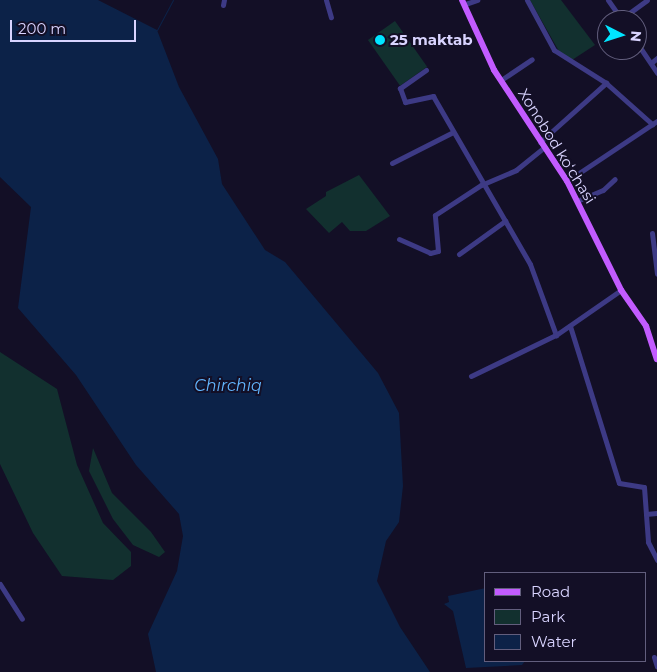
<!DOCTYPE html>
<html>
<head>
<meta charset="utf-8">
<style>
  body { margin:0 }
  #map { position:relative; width:657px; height:672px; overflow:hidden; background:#130f26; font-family:Montserrat,sans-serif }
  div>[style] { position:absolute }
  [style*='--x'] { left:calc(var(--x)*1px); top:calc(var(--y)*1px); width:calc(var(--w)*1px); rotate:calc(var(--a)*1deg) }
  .green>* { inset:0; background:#12302f; transform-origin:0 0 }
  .water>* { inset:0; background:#0c2248 }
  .stream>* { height:1px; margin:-0.5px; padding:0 0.5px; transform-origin:0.5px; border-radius:0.5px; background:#0c2248 }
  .minor>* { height:5px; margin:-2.5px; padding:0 2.5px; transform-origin:2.5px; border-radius:2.5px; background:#3d3a85 }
  .major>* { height:6px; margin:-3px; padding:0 3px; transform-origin:3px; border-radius:3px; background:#c25bff }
  .dots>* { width:14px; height:14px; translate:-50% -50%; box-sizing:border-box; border:2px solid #130f26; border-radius:50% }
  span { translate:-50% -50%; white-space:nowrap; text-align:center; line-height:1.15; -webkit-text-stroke:4px #130f26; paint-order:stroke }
  .poi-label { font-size:15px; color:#d9d4ff; font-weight:700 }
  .left { translate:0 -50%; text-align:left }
  .street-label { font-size:15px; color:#d9d4ff }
  .water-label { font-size:16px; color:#62b6ff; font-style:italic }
  .legend { position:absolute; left:484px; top:572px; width:162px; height:90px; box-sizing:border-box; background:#130f26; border:1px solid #625e7d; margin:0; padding:6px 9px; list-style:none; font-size:15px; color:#d9d4ff }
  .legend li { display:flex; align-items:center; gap:10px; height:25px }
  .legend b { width:25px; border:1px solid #625e7d }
  .north { position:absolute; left:597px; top:10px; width:50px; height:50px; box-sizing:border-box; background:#130f26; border:1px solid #625e7d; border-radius:50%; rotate:95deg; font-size:14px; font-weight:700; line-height:20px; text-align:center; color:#d9d4ff }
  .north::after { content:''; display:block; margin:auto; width:18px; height:22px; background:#00e5ff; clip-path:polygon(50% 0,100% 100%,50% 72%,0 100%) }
  .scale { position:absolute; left:10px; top:20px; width:126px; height:22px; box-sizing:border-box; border:2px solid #d9d4ff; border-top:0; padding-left:6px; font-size:15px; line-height:18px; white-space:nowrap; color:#d9d4ff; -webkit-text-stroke:4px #130f26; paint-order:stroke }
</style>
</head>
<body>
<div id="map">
  <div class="green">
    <div style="clip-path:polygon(530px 0,561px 0,595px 45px,572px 60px,560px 53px)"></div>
    <div style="left:395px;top:21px;width:56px;height:33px;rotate:55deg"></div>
    <div style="clip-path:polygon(359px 175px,390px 216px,366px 231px,350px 231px,342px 222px,329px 233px,306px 209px,326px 196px,326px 192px)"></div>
    <div style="clip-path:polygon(0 352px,57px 389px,77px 465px,103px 523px,131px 552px,131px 566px,113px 580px,62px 576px,33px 533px,0 464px)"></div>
    <div style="clip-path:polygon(93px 448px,112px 493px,151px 532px,165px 552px,159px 557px,133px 545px,113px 519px,89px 471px)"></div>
  </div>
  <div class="water">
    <div style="clip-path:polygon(0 0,98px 0,157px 30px,179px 87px,218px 159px,222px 184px,265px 250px,285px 262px,378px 373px,399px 413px,403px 486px,399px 522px,386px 541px,377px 581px,400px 627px,430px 672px,156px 672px,148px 634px,177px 571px,183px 536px,179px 514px,136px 465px,76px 375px,18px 308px,31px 207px,0 177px)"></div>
    <div style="clip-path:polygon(486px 588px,486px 661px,525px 661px,522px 665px,466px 668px,453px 611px,444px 604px,449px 602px,448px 596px)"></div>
  </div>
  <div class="stream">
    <div style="--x:157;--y:30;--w:34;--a:-62"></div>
  </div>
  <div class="minor">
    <div style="--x:326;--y:0;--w:18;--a:74"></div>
    <div style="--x:527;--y:0;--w:57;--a:61.6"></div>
    <div style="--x:554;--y:50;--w:62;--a:32.4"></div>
    <div style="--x:606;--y:83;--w:62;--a:41.7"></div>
    <div style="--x:608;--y:0;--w:24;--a:55"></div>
    <div style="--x:465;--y:4;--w:13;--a:-18"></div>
    <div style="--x:223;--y:5;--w:5;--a:-79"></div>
    <div style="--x:621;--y:19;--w:32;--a:-36"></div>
    <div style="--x:637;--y:43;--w:36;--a:56"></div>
    <div style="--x:651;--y:63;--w:8;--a:-40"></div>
    <div style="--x:426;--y:70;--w:32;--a:145"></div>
    <div style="--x:400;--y:88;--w:15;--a:70"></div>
    <div style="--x:405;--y:102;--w:29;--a:-12"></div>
    <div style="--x:433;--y:96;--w:194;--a:60"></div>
    <div style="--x:530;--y:264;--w:76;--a:69.9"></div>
    <div style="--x:501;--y:80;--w:37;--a:-34"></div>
    <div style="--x:540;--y:142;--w:89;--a:-41.8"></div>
    <div style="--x:392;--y:163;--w:68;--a:-26.9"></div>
    <div style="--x:567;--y:181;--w:108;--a:-33.7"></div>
    <div style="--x:577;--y:201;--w:28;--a:-23"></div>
    <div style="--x:603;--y:190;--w:16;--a:-43"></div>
    <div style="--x:652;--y:233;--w:41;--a:83"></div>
    <div style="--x:399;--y:239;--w:34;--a:24"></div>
    <div style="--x:430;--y:253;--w:8;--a:-14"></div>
    <div style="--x:438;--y:251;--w:36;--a:-95"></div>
    <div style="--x:435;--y:215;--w:55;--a:-33.1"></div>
    <div style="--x:481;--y:185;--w:38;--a:-23"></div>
    <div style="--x:516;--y:170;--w:36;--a:-39"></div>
    <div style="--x:459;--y:254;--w:57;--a:-35.7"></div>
    <div style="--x:570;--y:326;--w:164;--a:72.7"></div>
    <div style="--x:619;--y:483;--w:25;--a:9"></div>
    <div style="--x:644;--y:487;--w:55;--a:85.8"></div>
    <div style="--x:648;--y:542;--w:20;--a:63"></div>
    <div style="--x:471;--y:376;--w:94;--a:-25.8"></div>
    <div style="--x:556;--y:335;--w:79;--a:-34.7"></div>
    <div style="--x:646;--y:514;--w:11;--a:-5"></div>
    <div style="--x:0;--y:584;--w:41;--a:57.8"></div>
    <div style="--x:654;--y:657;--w:10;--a:73"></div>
  </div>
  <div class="major">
    <div style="--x:462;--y:0;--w:77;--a:65.4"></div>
    <div style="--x:494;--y:70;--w:133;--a:56.7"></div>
    <div style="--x:567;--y:181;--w:122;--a:63.6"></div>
    <div style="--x:621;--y:290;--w:44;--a:55.2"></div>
    <div style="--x:646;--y:326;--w:35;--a:72"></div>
  </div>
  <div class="dots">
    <div style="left:380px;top:40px;background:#00e5ff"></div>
  </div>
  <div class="poi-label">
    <span class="left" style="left:390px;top:40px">25 maktab</span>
  </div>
  <div class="street-label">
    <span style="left:557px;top:146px;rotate:58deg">Xonobod koʻchasi</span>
  </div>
  <div class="water-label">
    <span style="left:228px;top:386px">Chirchiq</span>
  </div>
  <ul class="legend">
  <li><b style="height:6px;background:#c25bff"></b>Road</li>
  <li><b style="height:14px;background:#12302f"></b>Park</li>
  <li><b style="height:14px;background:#0c2248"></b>Water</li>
  </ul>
  <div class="north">N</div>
  <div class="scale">200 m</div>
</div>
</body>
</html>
